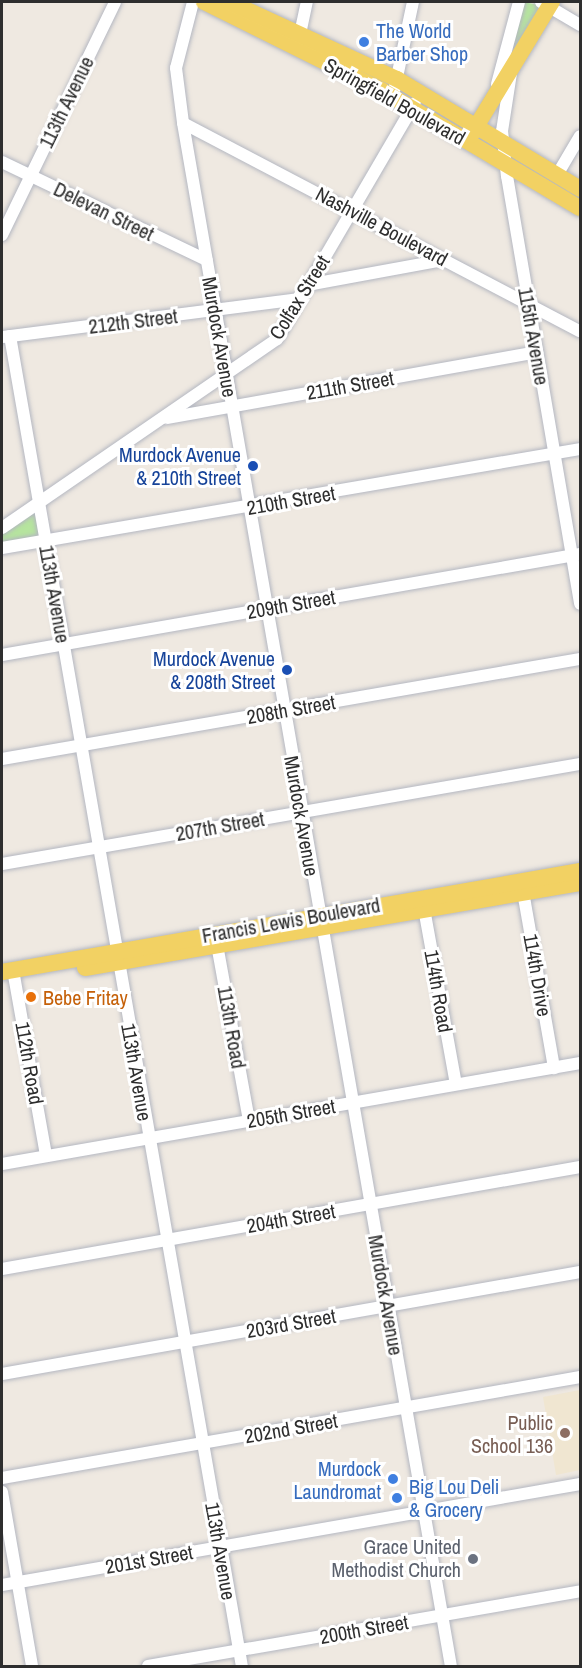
<!DOCTYPE html>
<html>
<head>
<meta charset="utf-8">
<style>
  body { margin:0 }
  #map { position:relative; width:582px; height:1668px; overflow:hidden; background:#efe9e1; font-family:"Archivo Narrow",sans-serif }
  div>[style] { position:absolute }
  [style*='--x'] { left:calc(var(--x)*1px); top:calc(var(--y)*1px); width:calc(var(--w)*1px); rotate:calc(var(--a)*1deg) }
  .education>* { inset:0; background:#f0e6d1 }
  .green>* { inset:0; background:#b6e59e }
  .roads { filter:drop-shadow(0 0 2px #b4b7c1) drop-shadow(0 0 2px #b4b7c1) }
  .minor>* { height:12px; margin:-6px; padding:0 6px; transform-origin:6px; border-radius:6px; background:#fff }
  .major>* { height:16px; margin:-8px; padding:0 8px; transform-origin:8px; border-radius:8px; background:#f2d163 }
  .dots>* { width:16px; height:16px; translate:-50% -50%; box-sizing:border-box; border:3px solid #fff; border-radius:50% }
  span { translate:-50% -50%; white-space:nowrap; text-align:center; line-height:1.15; -webkit-text-stroke:6px #fff; paint-order:stroke }
  .shop-label { font-size:20px; color:#366cbe }
  .left { translate:0 -50%; text-align:left }
  .right { translate:-100% -50%; text-align:right }
  .street-label { font-size:20px; color:#2e2e2e }
  .transit-label { font-size:20px; color:#164399 }
  .food-label { font-size:20px; color:#c56008 }
  .education-label { font-size:20px; color:#785e54 }
  .worship-label { font-size:20px; color:#5b616d }
  .frame { position:absolute; inset:0; border:3px solid #2e2e2e; pointer-events:none }
</style>
</head>
<body>
<div id="map">
  <div class="education">
    <div style="clip-path:polygon(580px 1390px,580px 1470px,556px 1475px,543px 1397px)"></div>
  </div>
  <div class="green">
    <div style="clip-path:polygon(523px 2px,545px 6px,503px 74px)"></div>
    <div style="clip-path:polygon(39px 508px,44px 540px,2px 545px,2px 532px)"></div>
  </div>
  <div class="roads">
    <div class="minor">
      <div style="--x:193;--y:2;--w:68;--a:104.4"></div>
      <div style="--x:176;--y:68;--w:55;--a:82.7"></div>
      <div style="--x:183;--y:123;--w:1566;--a:80.15"></div>
      <div style="--x:541;--y:2;--w:45;--a:30.5"></div>
      <div style="--x:300;--y:34;--w:33;--a:-78"></div>
      <div style="--x:511;--y:73;--w:59;--a:98.8"></div>
      <div style="--x:502;--y:131;--w:45;--a:83.7"></div>
      <div style="--x:507;--y:176;--w:434;--a:80.3"></div>
      <div style="--x:497;--y:84;--w:85;--a:-75"></div>
      <div style="--x:393;--y:96;--w:96;--a:-78"></div>
      <div style="--x:183;--y:123;--w:448;--a:27.7"></div>
      <div style="--x:2;--y:162;--w:227;--a:25.6"></div>
      <div style="--x:557;--y:175;--w:45;--a:-59.5"></div>
      <div style="--x:2;--y:235;--w:259;--a:-64.1"></div>
      <div style="--x:307;--y:285;--w:138;--a:-10.4"></div>
      <div style="--x:10;--y:336;--w:1350;--a:80.11"></div>
      <div style="--x:3;--y:337;--w:299;--a:-7.3"></div>
      <div style="--x:167;--y:418;--w:376;--a:-10.1"></div>
      <div style="--x:2;--y:528;--w:334;--a:-34.5"></div>
      <div style="--x:277;--y:339;--w:273;--a:-59.7"></div>
      <div style="--x:2;--y:548;--w:586;--a:-9.72"></div>
      <div style="--x:2;--y:655;--w:587;--a:-9.91"></div>
      <div style="--x:2;--y:759;--w:587;--a:-9.82"></div>
      <div style="--x:2;--y:864;--w:587;--a:-9.82"></div>
      <div style="--x:522;--y:886;--w:185;--a:80"></div>
      <div style="--x:423;--y:903;--w:184;--a:79.7"></div>
      <div style="--x:216;--y:939;--w:185;--a:79.7"></div>
      <div style="--x:13;--y:970;--w:189;--a:79.9"></div>
      <div style="--x:2;--y:1164;--w:587;--a:-9.91"></div>
      <div style="--x:2;--y:1269;--w:587;--a:-10.01"></div>
      <div style="--x:2;--y:1374;--w:587;--a:-10.01"></div>
      <div style="--x:2;--y:1478;--w:587;--a:-9.91"></div>
      <div style="--x:2;--y:1492;--w:177;--a:80.2"></div>
      <div style="--x:2;--y:1585;--w:587;--a:-9.91"></div>
      <div style="--x:148;--y:1666;--w:438;--a:-9.8"></div>
    </div>
    <div class="major">
      <div style="--x:204;--y:2;--w:198;--a:26.4"></div>
      <div style="--x:381;--y:90;--w:231;--a:30.7"></div>
      <div style="--x:230;--y:2;--w:184;--a:24.8"></div>
      <div style="--x:397;--y:79;--w:214;--a:31"></div>
      <div style="--x:471;--y:135;--w:156;--a:-58.7"></div>
      <div style="--x:85;--y:968;--w:502;--a:-9.74"></div>
      <div style="--x:2;--y:972;--w:587;--a:-9.91"></div>
    </div>
  </div>
  <div class="dots">
    <div style="left:364px;top:42px;background:#3f7fe0"></div>
    <div style="left:253px;top:466px;background:#1a4fb4"></div>
    <div style="left:287px;top:670px;background:#1a4fb4"></div>
    <div style="left:31px;top:997px;background:#e8710a"></div>
    <div style="left:565px;top:1433px;background:#8d6e63"></div>
    <div style="left:393px;top:1479px;background:#3f7fe0"></div>
    <div style="left:397px;top:1498px;background:#3f7fe0"></div>
    <div style="left:473px;top:1559px;background:#6b7280"></div>
  </div>
  <div class="shop-label">
    <span class="left" style="left:376px;top:42px">The World<br>Barber Shop</span>
    <span class="right" style="left:381px;top:1480px">Murdock<br>Laundromat</span>
    <span class="left" style="left:409px;top:1498px">Big Lou Deli<br>&amp; Grocery</span>
  </div>
  <div class="street-label">
    <span style="left:395px;top:101px;rotate:29deg">Springfield Boulevard</span>
    <span style="left:66px;top:102px;rotate:-64deg">113th Avenue</span>
    <span style="left:104px;top:211px;rotate:26deg">Delevan Street</span>
    <span style="left:382px;top:226px;rotate:28deg">Nashville Boulevard</span>
    <span style="left:299px;top:297px;rotate:-58deg">Colfax Street</span>
    <span style="left:133px;top:321px;rotate:-7deg">212th Street</span>
    <span style="left:534px;top:336px;rotate:80deg">115th Avenue</span>
    <span style="left:220px;top:337px;rotate:80deg">Murdock Avenue</span>
    <span style="left:350px;top:385px;rotate:-10deg">211th Street</span>
    <span style="left:291px;top:500px;rotate:-10deg">210th Street</span>
    <span style="left:55px;top:594px;rotate:80deg">113th Avenue</span>
    <span style="left:291px;top:604px;rotate:-10deg">209th Street</span>
    <span style="left:291px;top:709px;rotate:-10deg">208th Street</span>
    <span style="left:302px;top:816px;rotate:80deg">Murdock Avenue</span>
    <span style="left:220px;top:826px;rotate:-10deg">207th Street</span>
    <span style="left:291px;top:920px;rotate:-10deg">Francis Lewis Boulevard</span>
    <span style="left:538px;top:975px;rotate:80deg">114th Drive</span>
    <span style="left:439px;top:991px;rotate:80deg">114th Road</span>
    <span style="left:232px;top:1027px;rotate:80deg">113th Road</span>
    <span style="left:30px;top:1063px;rotate:80deg">112th Road</span>
    <span style="left:137px;top:1072px;rotate:80deg">113th Avenue</span>
    <span style="left:291px;top:1113px;rotate:-10deg">205th Street</span>
    <span style="left:291px;top:1218px;rotate:-10deg">204th Street</span>
    <span style="left:386px;top:1295px;rotate:80deg">Murdock Avenue</span>
    <span style="left:291px;top:1323px;rotate:-10deg">203rd Street</span>
    <span style="left:291px;top:1428px;rotate:-10deg">202nd Street</span>
    <span style="left:221px;top:1551px;rotate:80deg">113th Avenue</span>
    <span style="left:149px;top:1559px;rotate:-10deg">201st Street</span>
    <span style="left:364px;top:1629px;rotate:-10deg">200th Street</span>
  </div>
  <div class="transit-label">
    <span class="right" style="left:241px;top:466px">Murdock Avenue<br>&amp; 210th Street</span>
    <span class="right" style="left:275px;top:670px">Murdock Avenue<br>&amp; 208th Street</span>
  </div>
  <div class="food-label">
    <span class="left" style="left:43px;top:997px">Bebe Fritay</span>
  </div>
  <div class="education-label">
    <span class="right" style="left:553px;top:1434px">Public<br>School 136</span>
  </div>
  <div class="worship-label">
    <span class="right" style="left:461px;top:1558px">Grace United<br>Methodist Church</span>
  </div>
  <div class="frame"></div>
</div>
</body>
</html>
